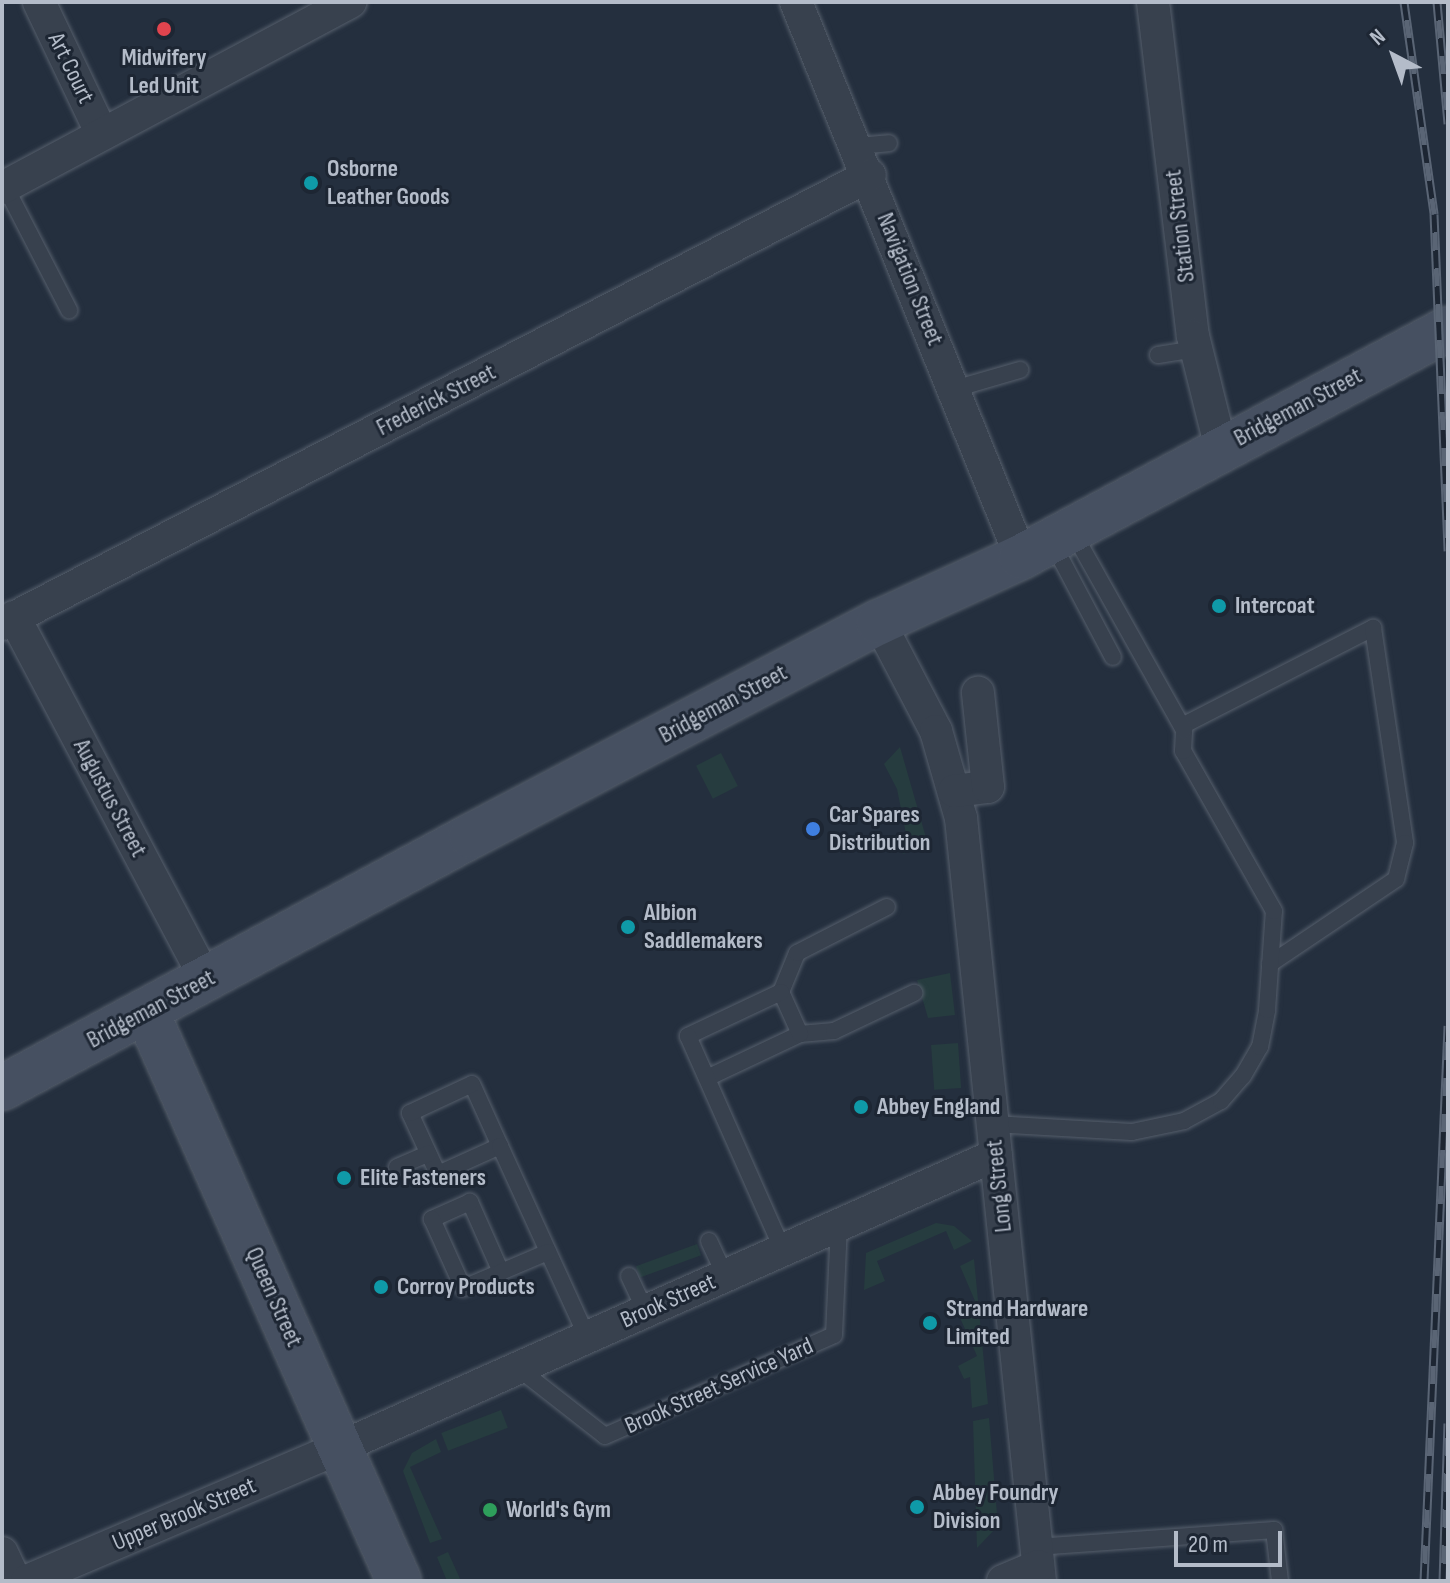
<!DOCTYPE html>
<html>
<head>
<meta charset="utf-8">
<style>
  body { margin:0 }
  #map { position:relative; width:1450px; height:1583px; overflow:hidden; background:#242f3e; font-family:"Sofia Sans Condensed",sans-serif }
  div>[style] { position:absolute }
  [style*='--x'] { left:calc(var(--x)*1px); top:calc(var(--y)*1px); width:calc(var(--w)*1px); rotate:calc(var(--a)*1deg) }
  .green>* { inset:0; background:#263c3f; transform-origin:0 0 }
  .roads { filter:drop-shadow(0 0 2px #565f6c) drop-shadow(0 0 2px #565f6c) }
  .lane>* { height:16px; margin:-8px; padding:0 8px; transform-origin:8px; border-radius:8px; background:#38414e }
  .street>* { height:32px; margin:-16px; padding:0 16px; transform-origin:16px; border-radius:16px; background:#38414e }
  .secondary>* { height:44px; margin:-22px; padding:0 22px; transform-origin:22px; border-radius:22px; background:#465061 }
  .rail>* { height:9px; margin-top:-4.5px; transform-origin:0; background:repeating-linear-gradient(90deg,#1d2633 0 18px,#5a6575 0 36px); box-sizing:border-box; border-block:2px solid #5a6575 }
  .dots>* { width:22px; height:22px; translate:-50% -50%; box-sizing:border-box; border:4px solid #1d2633; border-radius:50% }
  span { translate:-50% -50%; white-space:nowrap; text-align:center; line-height:1.15; -webkit-text-stroke:6px #1d2633; paint-order:stroke }
  .poi-label { font-size:24px; color:#b4bcc9; font-weight:700 }
  .left { translate:0 -50%; text-align:left }
  .street-label { font-size:24px; color:#b4bcc9 }
  .frame { position:absolute; inset:0; border:4px solid #b4bcc9; pointer-events:none }
  .north { position:absolute; left:1354px; top:16px; width:80px; height:80px; -webkit-text-stroke:6px #1d2633; paint-order:stroke; rotate:319deg; font-size:22px; font-weight:700; line-height:32px; text-align:center; color:#b4bcc9 }
  .north::after { content:''; display:block; margin:auto; width:28px; height:36px; background:#b4bcc9; clip-path:polygon(50% 0,100% 100%,50% 72%,0 100%) }
  .scale { position:absolute; left:1174px; top:1531px; width:108px; height:36px; box-sizing:border-box; border:4px solid #b4bcc9; border-top:0; padding-left:10px; font-size:24px; line-height:28px; white-space:nowrap; color:#b4bcc9; -webkit-text-stroke:6px #1d2633; paint-order:stroke }
</style>
</head>
<body>
<div id="map">
  <div class="green">
    <div style="clip-path:polygon(900px 747px,929px 848px,902px 854px,909px 849px,897px 789px,884px 764px)"></div>
    <div style="left:721px;top:753px;width:37px;height:28px;rotate:63deg"></div>
    <div style="clip-path:polygon(950px 973px,955px 1015px,928px 1018px,917px 980px)"></div>
    <div style="left:958px;top:1043px;width:45px;height:27px;rotate:86deg"></div>
    <div style="clip-path:polygon(936px 1223px,954px 1226px,972px 1241px,954px 1250px,946px 1231px,877px 1261px,885px 1281px,864px 1290px,866px 1253px)"></div>
    <div style="left:697px;top:1244px;width:12px;height:65px;rotate:70deg"></div>
    <div style="clip-path:polygon(974px 1259px,988px 1404px,972px 1408px,970px 1377px,964px 1379px,958px 1366px,977px 1356px,956px 1309px,975px 1301px,960px 1266px)"></div>
    <div style="left:501px;top:1410px;width:19px;height:64px;rotate:69deg"></div>
    <div style="clip-path:polygon(989px 1418px,998px 1526px,977px 1548px,973px 1421px)"></div>
    <div style="clip-path:polygon(436px 1439px,441px 1452px,410px 1467px,442px 1539px,430px 1543px,403px 1471px,412px 1453px)"></div>
    <div style="clip-path:polygon(448px 1552px,461px 1581px,447px 1581px,437px 1557px)"></div>
  </div>
  <div class="roads">
    <div class="lane">
      <div style="--x:857;--y:146;--w:32;--a:-5"></div>
      <div style="--x:5;--y:186;--w:140;--a:62.7"></div>
      <div style="--x:1158;--y:355;--w:39;--a:-9"></div>
      <div style="--x:954;--y:389;--w:69;--a:-16.1"></div>
      <div style="--x:1052;--y:542;--w:130;--a:62.1"></div>
      <div style="--x:1182;--y:726;--w:215;--a:-27.2"></div>
      <div style="--x:1373;--y:628;--w:217;--a:81.5"></div>
      <div style="--x:1405;--y:843;--w:37;--a:104"></div>
      <div style="--x:1396;--y:879;--w:152;--a:146"></div>
      <div style="--x:781;--y:992;--w:42;--a:-67.7"></div>
      <div style="--x:797;--y:953;--w:101;--a:-27.1"></div>
      <div style="--x:800;--y:1034;--w:34;--a:-5"></div>
      <div style="--x:834;--y:1031;--w:89;--a:-25.4"></div>
      <div style="--x:707;--y:1078;--w:103;--a:-25.3"></div>
      <div style="--x:800;--y:1034;--w:46;--a:-114.3"></div>
      <div style="--x:781;--y:992;--w:103;--a:154.7"></div>
      <div style="--x:688;--y:1036;--w:234;--a:66.1"></div>
      <div style="--x:472;--y:1084;--w:68;--a:65.7"></div>
      <div style="--x:500;--y:1146;--w:68;--a:155.7"></div>
      <div style="--x:438;--y:1174;--w:67;--a:-114.7"></div>
      <div style="--x:410;--y:1113;--w:68;--a:-25.1"></div>
      <div style="--x:993;--y:1124;--w:139;--a:3.3"></div>
      <div style="--x:1132;--y:1132;--w:53;--a:-11.9"></div>
      <div style="--x:1184;--y:1121;--w:42;--a:-28.4"></div>
      <div style="--x:1221;--y:1101;--w:33;--a:-49"></div>
      <div style="--x:1243;--y:1076;--w:34;--a:-60"></div>
      <div style="--x:1260;--y:1047;--w:38;--a:-79"></div>
      <div style="--x:1267;--y:1010;--w:99;--a:-86"></div>
      <div style="--x:1274;--y:911;--w:184;--a:-119.6"></div>
      <div style="--x:1183;--y:751;--w:21;--a:-87"></div>
      <div style="--x:1184;--y:730;--w:227;--a:-119.3"></div>
      <div style="--x:500;--y:1146;--w:210;--a:65.5"></div>
      <div style="--x:397;--y:1167;--w:34;--a:-23"></div>
      <div style="--x:709;--y:1241;--w:38;--a:65"></div>
      <div style="--x:501;--y:1272;--w:77;--a:-113.9"></div>
      <div style="--x:470;--y:1202;--w:42;--a:155.9"></div>
      <div style="--x:432;--y:1219;--w:76;--a:65.8"></div>
      <div style="--x:463;--y:1288;--w:41;--a:-22.8"></div>
      <div style="--x:501;--y:1272;--w:51;--a:-23.1"></div>
      <div style="--x:629;--y:1276;--w:38;--a:65"></div>
      <div style="--x:518;--y:1368;--w:110;--a:38"></div>
      <div style="--x:605;--y:1436;--w:250;--a:-23.8"></div>
      <div style="--x:834;--y:1335;--w:110;--a:-87.4"></div>
      <div style="--x:1036;--y:1547;--w:239;--a:-4.1"></div>
      <div style="--x:1274;--y:1530;--w:51;--a:83.3"></div>
    </div>
    <div class="street">
      <div style="--x:39;--y:2;--w:146;--a:64.5"></div>
      <div style="--x:796;--y:2;--w:599;--a:67.93"></div>
      <div style="--x:1153;--y:2;--w:336;--a:83.2"></div>
      <div style="--x:1193;--y:336;--w:115;--a:76"></div>
      <div style="--x:2;--y:188;--w:395;--a:-28.1"></div>
      <div style="--x:14;--y:617;--w:411;--a:62.1"></div>
      <div style="--x:879;--y:622;--w:123;--a:62.4"></div>
      <div style="--x:936;--y:731;--w:91;--a:74"></div>
      <div style="--x:961;--y:818;--w:767;--a:84.09"></div>
      <div style="--x:2;--y:624;--w:977;--a:-27.35"></div>
      <div style="--x:954;--y:791;--w:34;--a:-7"></div>
      <div style="--x:988;--y:787;--w:95;--a:-96.1"></div>
      <div style="--x:2;--y:1553;--w:31;--a:65"></div>
      <div style="--x:27;--y:1581;--w:341;--a:-23.1"></div>
      <div style="--x:341;--y:1447;--w:717;--a:-24.03"></div>
      <div style="--x:1003;--y:1581;--w:38;--a:-23"></div>
    </div>
    <div class="secondary">
      <div style="--x:147;--y:1013;--w:621;--a:66.07"></div>
      <div style="--x:2;--y:1088;--w:532;--a:-28.25"></div>
      <div style="--x:471;--y:836;--w:461;--a:-27.7"></div>
      <div style="--x:879;--y:622;--w:156;--a:-24.6"></div>
      <div style="--x:1021;--y:557;--w:484;--a:-28.1"></div>
    </div>
  </div>
  <div class="rail">
    <div style="--x:1404;--y:2;--w:214;--a:81.9"></div>
    <div style="--x:1434;--y:214;--w:337;--a:87.6"></div>
    <div style="--x:1437;--y:2;--w:122;--a:84.8"></div>
    <div style="--x:1424;--y:1581;--w:556;--a:-87.52"></div>
    <div style="--x:1443;--y:1581;--w:158;--a:-88.2"></div>
  </div>
  <div class="dots">
    <div style="left:164px;top:29px;background:#e0444e"></div>
    <div style="left:311px;top:183px;background:#0f9aa8"></div>
    <div style="left:1219px;top:606px;background:#0f9aa8"></div>
    <div style="left:813px;top:829px;background:#3f7fe0"></div>
    <div style="left:628px;top:927px;background:#0f9aa8"></div>
    <div style="left:861px;top:1107px;background:#0f9aa8"></div>
    <div style="left:344px;top:1178px;background:#0f9aa8"></div>
    <div style="left:381px;top:1287px;background:#0f9aa8"></div>
    <div style="left:930px;top:1323px;background:#0f9aa8"></div>
    <div style="left:917px;top:1507px;background:#0f9aa8"></div>
    <div style="left:490px;top:1510px;background:#2e9e5b"></div>
  </div>
  <div class="poi-label">
    <span style="left:164px;top:72px">Midwifery<br>Led Unit</span>
    <span class="left" style="left:327px;top:183px">Osborne<br>Leather Goods</span>
    <span class="left" style="left:1235px;top:606px">Intercoat</span>
    <span class="left" style="left:829px;top:829px">Car Spares<br>Distribution</span>
    <span class="left" style="left:644px;top:927px">Albion<br>Saddlemakers</span>
    <span class="left" style="left:877px;top:1107px">Abbey England</span>
    <span class="left" style="left:360px;top:1178px">Elite Fasteners</span>
    <span class="left" style="left:397px;top:1287px">Corroy Products</span>
    <span class="left" style="left:946px;top:1323px">Strand Hardware<br>Limited</span>
    <span class="left" style="left:933px;top:1507px">Abbey Foundry<br>Division</span>
    <span class="left" style="left:506px;top:1510px">World's Gym</span>
  </div>
  <div class="street-label">
    <span style="left:71px;top:68px;rotate:64deg">Art Court</span>
    <span style="left:1180px;top:226px;rotate:-97deg">Station Street</span>
    <span style="left:910px;top:279px;rotate:68deg">Navigation Street</span>
    <span style="left:436px;top:400px;rotate:-27deg">Frederick Street</span>
    <span style="left:1298px;top:407px;rotate:-28deg">Bridgeman Street</span>
    <span style="left:723px;top:704px;rotate:-28deg">Bridgeman Street</span>
    <span style="left:110px;top:798px;rotate:62deg">Augustus Street</span>
    <span style="left:151px;top:1009px;rotate:-28deg">Bridgeman Street</span>
    <span style="left:999px;top:1186px;rotate:-96deg">Long Street</span>
    <span style="left:274px;top:1297px;rotate:66deg">Queen Street</span>
    <span style="left:668px;top:1301px;rotate:-24deg">Brook Street</span>
    <span style="left:719px;top:1386px;rotate:-24deg">Brook Street Service Yard</span>
    <span style="left:184px;top:1514px;rotate:-23deg">Upper Brook Street</span>
  </div>
  <div class="frame"></div>
  <div class="north">N</div>
  <div class="scale">20 m</div>
</div>
</body>
</html>
